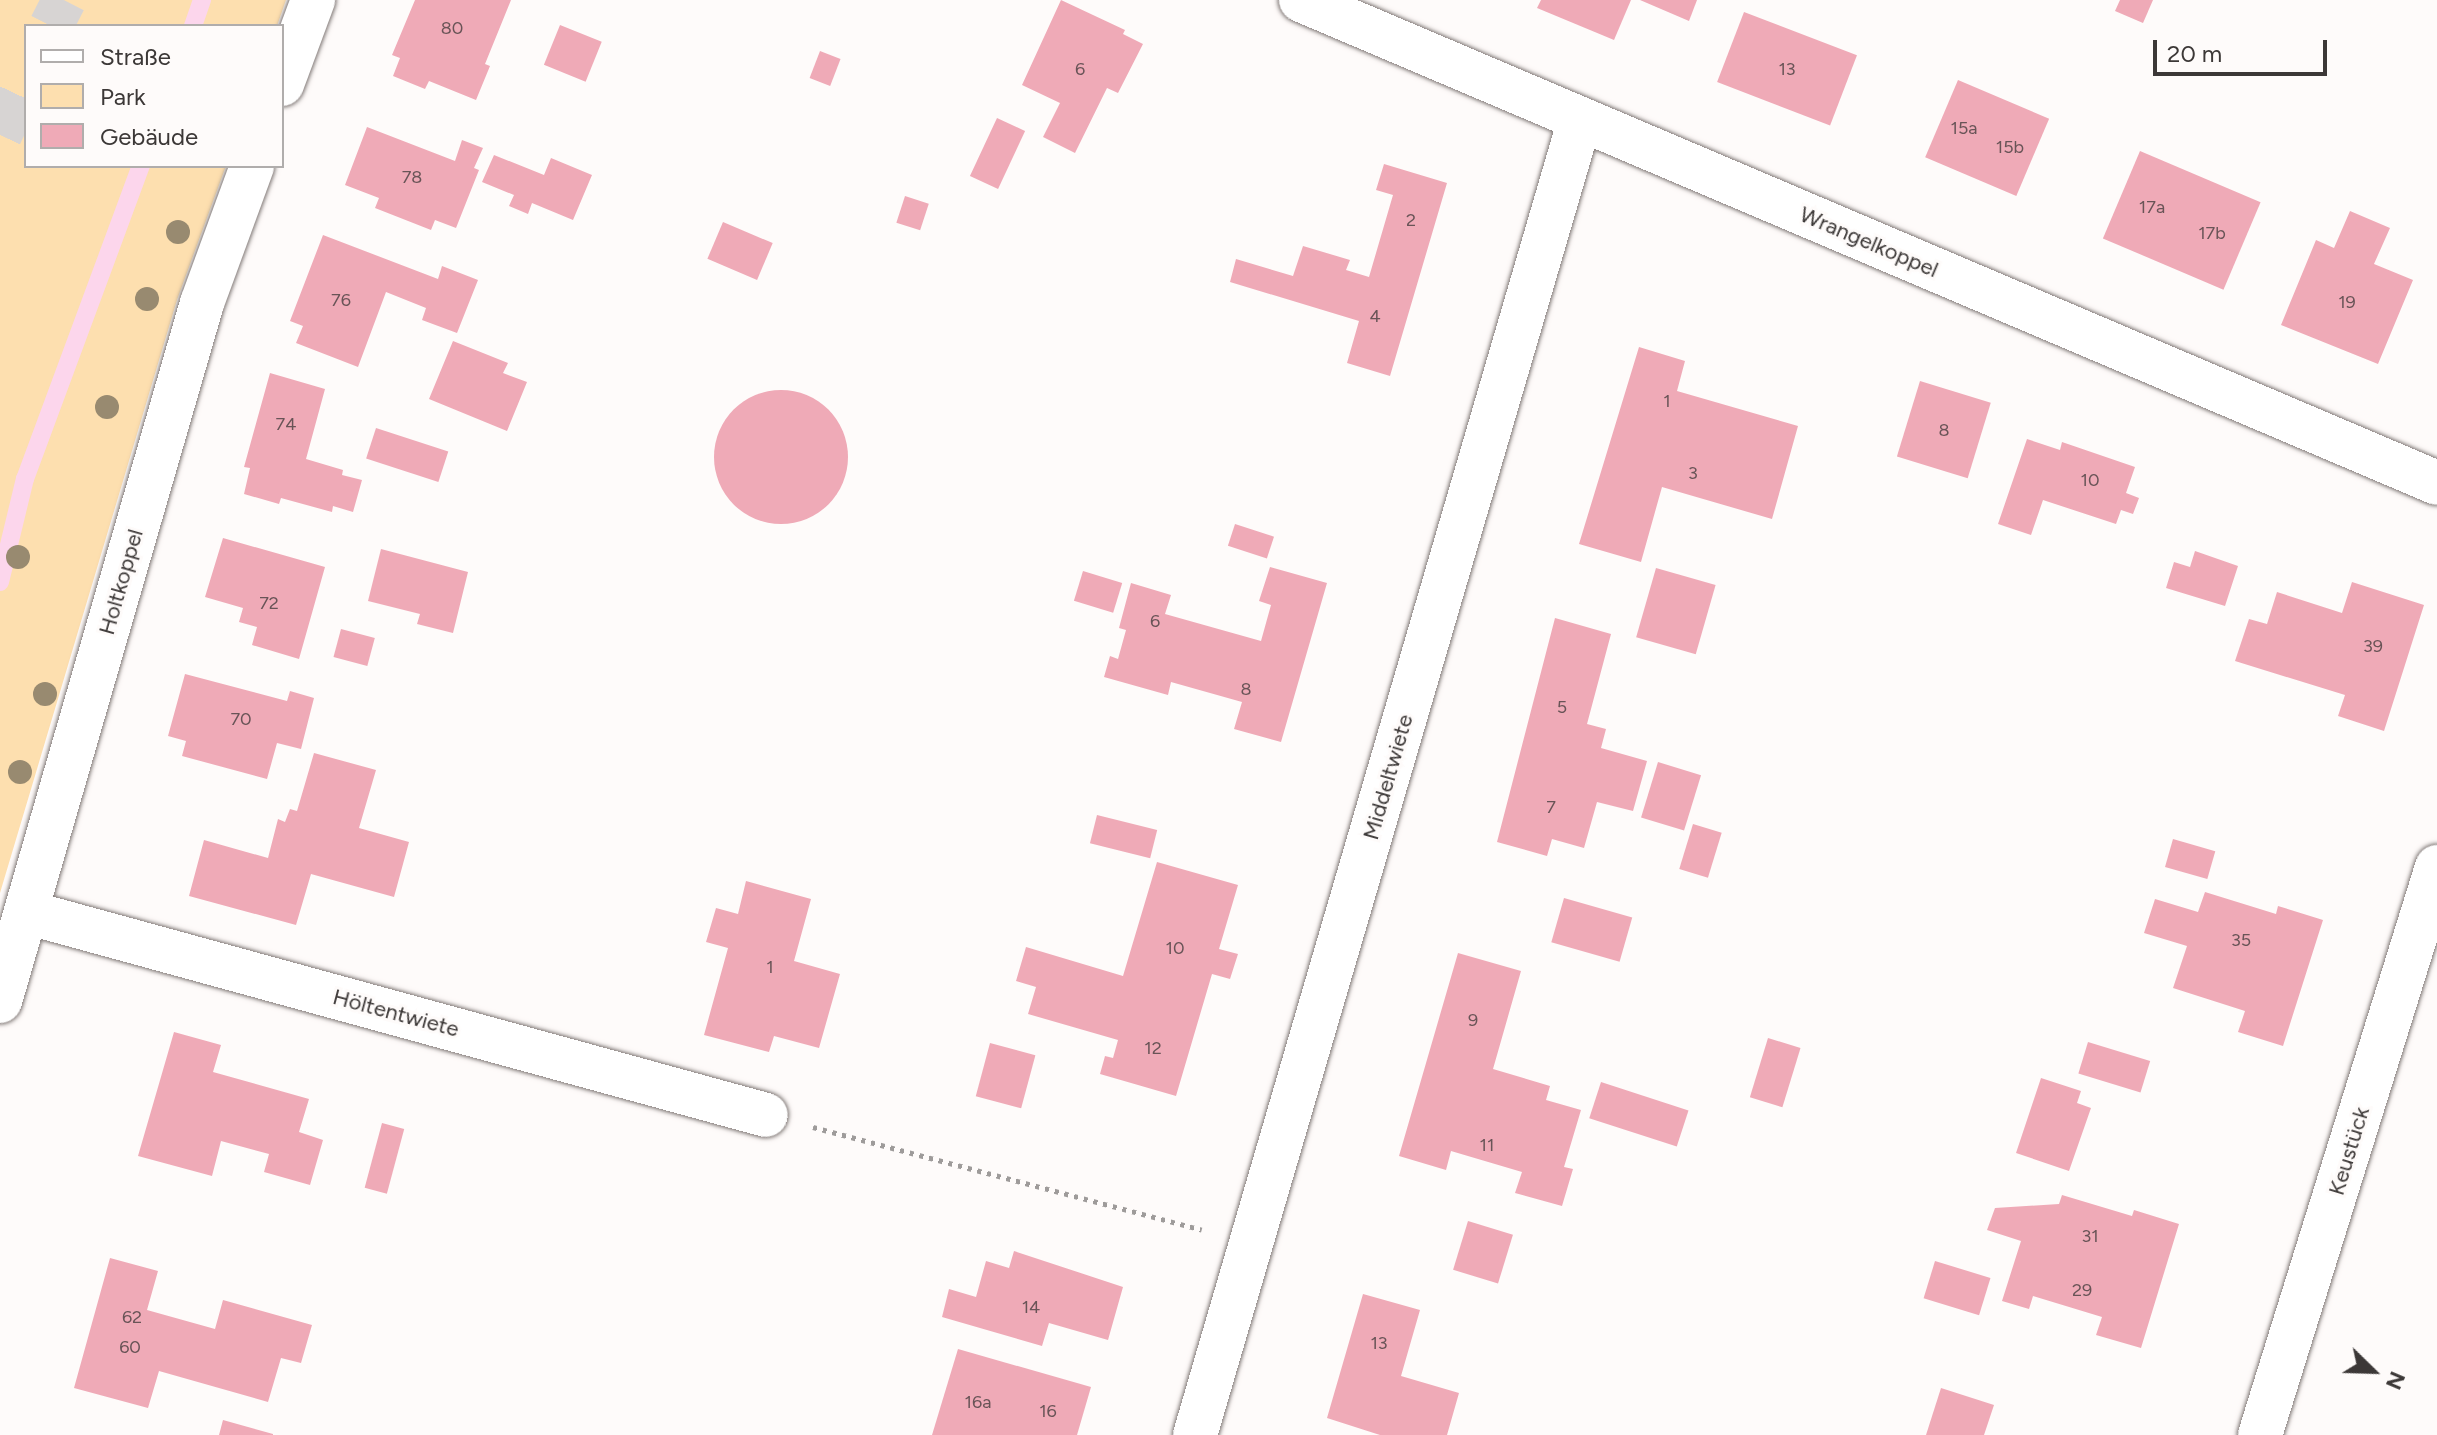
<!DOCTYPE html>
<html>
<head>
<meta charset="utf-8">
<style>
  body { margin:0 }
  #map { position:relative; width:2437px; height:1435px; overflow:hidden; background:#fefbfa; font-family:Figtree,sans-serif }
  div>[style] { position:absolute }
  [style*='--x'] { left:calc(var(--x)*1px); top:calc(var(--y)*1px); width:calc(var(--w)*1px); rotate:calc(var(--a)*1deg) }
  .green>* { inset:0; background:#fddfaf }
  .stream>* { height:18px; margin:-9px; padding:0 9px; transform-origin:9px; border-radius:9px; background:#fcd6ec }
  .building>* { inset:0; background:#efaab7; transform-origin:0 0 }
  .round { border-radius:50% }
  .highway-tunnel>* { height:44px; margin-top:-22px; transform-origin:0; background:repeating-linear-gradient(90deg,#d7d4d3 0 44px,transparent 0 66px) }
  .path>* { height:5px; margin-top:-2.5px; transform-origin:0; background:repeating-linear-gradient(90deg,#9e9b9a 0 4px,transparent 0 10px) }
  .roads { filter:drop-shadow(0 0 2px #827a78) drop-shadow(0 0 2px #827a78) }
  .street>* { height:44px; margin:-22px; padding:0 22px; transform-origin:22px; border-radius:22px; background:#fff }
  .trees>* { width:24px; height:24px; margin:-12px; border-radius:50%; background:#988a70 }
  span { translate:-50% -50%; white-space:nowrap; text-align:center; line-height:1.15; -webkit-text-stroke:6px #fefbfa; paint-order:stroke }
  .number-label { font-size:18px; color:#695457 }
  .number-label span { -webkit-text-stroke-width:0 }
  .street-label { font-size:22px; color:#3c3837 }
  .legend { position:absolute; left:24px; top:24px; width:260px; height:144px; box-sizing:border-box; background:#fefbfa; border:2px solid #b0adac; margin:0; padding:10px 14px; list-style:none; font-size:24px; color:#3c3837 }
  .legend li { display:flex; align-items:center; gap:16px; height:40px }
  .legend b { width:40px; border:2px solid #b0adac }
  .north { position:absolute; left:2333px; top:1331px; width:80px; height:80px; -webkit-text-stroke:6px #fefbfa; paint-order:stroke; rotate:113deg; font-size:22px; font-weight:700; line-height:32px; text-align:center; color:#3c3837 }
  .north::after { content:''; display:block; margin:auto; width:28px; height:36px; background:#3c3837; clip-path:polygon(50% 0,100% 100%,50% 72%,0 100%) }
  .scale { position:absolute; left:2153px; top:40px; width:174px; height:36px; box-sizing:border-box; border:4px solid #3c3837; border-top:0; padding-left:10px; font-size:24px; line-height:28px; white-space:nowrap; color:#3c3837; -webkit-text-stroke:6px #fefbfa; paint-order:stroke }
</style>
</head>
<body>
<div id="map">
  <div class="green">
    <div style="clip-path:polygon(0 0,286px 0,277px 26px,26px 26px,26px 166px,226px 166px,177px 300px,0 893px)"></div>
  </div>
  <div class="stream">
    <div style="--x:193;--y:26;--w:28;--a:-71"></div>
    <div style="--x:0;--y:582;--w:106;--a:-76.4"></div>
    <div style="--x:25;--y:479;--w:334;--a:-69.7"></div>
  </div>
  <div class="building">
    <div style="clip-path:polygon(415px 0,511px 0,485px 64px,490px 66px,476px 100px,429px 81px,425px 89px,393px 76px,400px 58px,392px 55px)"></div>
    <div style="clip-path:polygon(1061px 0,1125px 30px,1123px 34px,1143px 44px,1118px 93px,1107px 88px,1075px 153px,1043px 137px,1060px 103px,1022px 85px)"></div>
    <div style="clip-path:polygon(1541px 0,1631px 0,1614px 40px,1537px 8px)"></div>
    <div style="clip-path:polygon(1640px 0,1697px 0,1689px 21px)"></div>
    <div style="clip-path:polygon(2120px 0,2153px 0,2143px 23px,2115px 11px)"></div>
    <div style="left:1744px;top:12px;width:121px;height:75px;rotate:21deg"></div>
    <div style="left:560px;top:25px;width:45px;height:43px;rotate:22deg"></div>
    <div style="left:820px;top:51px;width:22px;height:29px;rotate:21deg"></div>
    <div style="left:1958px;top:80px;width:99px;height:84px;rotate:23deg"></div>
    <div style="left:997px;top:118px;width:31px;height:64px;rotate:25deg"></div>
    <div style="clip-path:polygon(367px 127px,455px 161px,462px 140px,483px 148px,474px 168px,479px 170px,456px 228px,435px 220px,431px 230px,375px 208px,379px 198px,345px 185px)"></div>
    <div style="left:2140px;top:151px;width:131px;height:95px;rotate:23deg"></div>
    <div style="clip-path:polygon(494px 155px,544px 175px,551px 158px,592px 175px,573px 220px,532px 203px,528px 214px,509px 206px,514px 195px,482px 182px)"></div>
    <div style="clip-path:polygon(1384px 164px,1447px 183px,1390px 376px,1347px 363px,1359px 321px,1230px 282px,1236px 259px,1293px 276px,1303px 246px,1350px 260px,1346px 270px,1369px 277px,1393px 195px,1376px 190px)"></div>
    <div style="left:905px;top:196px;width:25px;height:28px;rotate:18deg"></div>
    <div style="clip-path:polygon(2350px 211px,2390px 228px,2374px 264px,2413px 280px,2378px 364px,2281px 325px,2316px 240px,2334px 248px)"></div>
    <div style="left:723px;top:222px;width:54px;height:40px;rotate:23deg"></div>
    <div style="clip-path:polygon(323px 235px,438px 279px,442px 266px,478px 280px,457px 333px,422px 320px,426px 308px,386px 292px,358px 367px,296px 343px,303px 326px,290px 321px)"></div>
    <div style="clip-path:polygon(453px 341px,508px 363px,503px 373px,527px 382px,507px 431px,429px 399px)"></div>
    <div style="clip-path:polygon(1639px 347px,1685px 361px,1677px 391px,1798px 426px,1772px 519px,1662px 487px,1641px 562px,1579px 544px)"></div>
    <div style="clip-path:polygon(270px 373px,325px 389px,306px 459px,343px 470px,342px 475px,362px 480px,353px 512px,333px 506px,332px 512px,281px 498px,279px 504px,244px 494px,250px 468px,244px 467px)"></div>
    <div style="left:1920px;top:381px;width:74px;height:79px;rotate:17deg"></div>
    <div class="round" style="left:714px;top:390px;width:134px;height:134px"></div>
    <div style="left:376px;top:428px;width:76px;height:32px;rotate:18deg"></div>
    <div style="clip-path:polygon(2027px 439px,2060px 450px,2062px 442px,2135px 467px,2126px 493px,2139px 498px,2133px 514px,2121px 510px,2116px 524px,2043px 500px,2031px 535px,1998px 524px)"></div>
    <div style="left:1235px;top:524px;width:41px;height:23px;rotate:18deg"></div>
    <div style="clip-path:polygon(223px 538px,325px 567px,299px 659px,252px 645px,257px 627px,239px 622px,243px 608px,205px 597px)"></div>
    <div style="clip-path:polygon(381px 549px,468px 572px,453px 633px,417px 624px,420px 614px,368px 601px)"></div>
    <div style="clip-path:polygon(2195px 551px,2238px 566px,2225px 606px,2166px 588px,2174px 562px,2190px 567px)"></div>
    <div style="clip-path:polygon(1270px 567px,1327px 583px,1281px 742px,1234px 729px,1242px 702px,1171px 682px,1168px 695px,1104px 677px,1110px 656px,1118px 659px,1126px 630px,1119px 628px,1131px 583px,1171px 595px,1165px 614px,1261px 641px,1271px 605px,1259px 601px)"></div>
    <div style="left:1656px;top:568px;width:62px;height:72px;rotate:16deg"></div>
    <div style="left:1083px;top:571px;width:41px;height:31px;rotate:17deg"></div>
    <div style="clip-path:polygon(2352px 582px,2424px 605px,2384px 731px,2338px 716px,2345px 695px,2235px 661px,2249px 619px,2267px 624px,2277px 592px,2342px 613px)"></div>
    <div style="clip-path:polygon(1555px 618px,1611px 634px,1587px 724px,1606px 729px,1601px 748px,1647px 761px,1633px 811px,1597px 802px,1584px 848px,1552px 839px,1547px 856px,1497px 842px)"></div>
    <div style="left:341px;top:629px;width:35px;height:29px;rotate:15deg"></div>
    <div style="clip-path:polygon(185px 674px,287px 701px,290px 691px,314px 698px,301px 749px,277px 743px,267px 779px,182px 756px,186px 741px,168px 736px)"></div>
    <div style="clip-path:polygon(314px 753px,376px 770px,359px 828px,409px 842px,394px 897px,311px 874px,296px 925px,189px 896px,204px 840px,268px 858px,278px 819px,285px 822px,290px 809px,297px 811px)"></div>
    <div style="left:1658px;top:762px;width:45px;height:58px;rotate:17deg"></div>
    <div style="left:1097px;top:815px;width:62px;height:29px;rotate:14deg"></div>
    <div style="left:1693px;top:824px;width:30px;height:47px;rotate:17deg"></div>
    <div style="left:2173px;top:839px;width:44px;height:29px;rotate:16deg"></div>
    <div style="clip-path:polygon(1157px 862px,1238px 885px,1219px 949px,1238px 954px,1230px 979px,1212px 974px,1176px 1096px,1100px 1074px,1105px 1056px,1113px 1058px,1118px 1040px,1028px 1014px,1036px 987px,1016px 981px,1026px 947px,1123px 976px)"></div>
    <div style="clip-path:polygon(746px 881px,811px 899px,794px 961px,840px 974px,819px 1048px,774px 1036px,769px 1052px,704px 1035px,728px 948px,706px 942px,716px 908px,738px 914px)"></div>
    <div style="clip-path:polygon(2205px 892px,2276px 914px,2278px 906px,2323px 920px,2283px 1046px,2238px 1032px,2245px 1011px,2173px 988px,2187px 946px,2144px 933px,2155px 899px,2198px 912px)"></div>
    <div style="left:1564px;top:898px;width:71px;height:46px;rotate:16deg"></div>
    <div style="clip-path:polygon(1458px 953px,1521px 971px,1493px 1069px,1550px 1086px,1546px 1100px,1581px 1110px,1564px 1167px,1573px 1169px,1562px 1206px,1515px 1193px,1522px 1172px,1451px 1151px,1446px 1170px,1399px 1156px)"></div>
    <div style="clip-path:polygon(174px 1032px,221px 1045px,213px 1072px,309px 1099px,299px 1132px,323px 1140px,310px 1185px,264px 1172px,269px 1154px,221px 1141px,212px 1176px,138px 1156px)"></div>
    <div style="left:1768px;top:1038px;width:34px;height:62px;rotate:17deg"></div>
    <div style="left:2088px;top:1042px;width:65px;height:33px;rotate:17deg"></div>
    <div style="left:990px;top:1043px;width:47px;height:55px;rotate:15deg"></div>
    <div style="clip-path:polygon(2041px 1078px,2081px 1091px,2077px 1103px,2091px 1108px,2069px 1171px,2016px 1153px)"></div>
    <div style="left:1601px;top:1082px;width:92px;height:38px;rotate:18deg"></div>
    <div style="left:382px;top:1123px;width:23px;height:67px;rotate:15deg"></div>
    <div style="clip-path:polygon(2062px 1195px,2132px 1216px,2134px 1210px,2179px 1224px,2141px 1348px,2096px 1335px,2102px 1317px,2033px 1296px,2029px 1309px,2002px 1301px,2021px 1241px,1987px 1230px,1995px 1208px,2059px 1204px)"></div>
    <div style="left:1468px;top:1221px;width:47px;height:51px;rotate:17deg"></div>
    <div style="clip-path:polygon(1014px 1251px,1123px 1287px,1108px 1340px,1049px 1323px,1042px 1346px,942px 1317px,949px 1289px,976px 1297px,986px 1261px,1009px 1268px)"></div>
    <div style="clip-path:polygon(110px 1258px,158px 1271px,147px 1310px,215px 1329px,223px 1300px,312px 1325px,301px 1363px,281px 1358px,268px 1402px,159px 1371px,148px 1408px,74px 1388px)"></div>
    <div style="left:1935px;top:1261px;width:58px;height:39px;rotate:17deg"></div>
    <div style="clip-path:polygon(1363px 1294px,1420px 1310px,1401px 1376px,1459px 1393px,1447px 1435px,1380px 1435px,1327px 1418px)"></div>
    <div style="clip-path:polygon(958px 1349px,1091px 1387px,1077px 1435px,932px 1435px)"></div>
    <div style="clip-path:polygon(1941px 1388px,1994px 1405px,1984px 1435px,1926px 1435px)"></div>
    <div style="clip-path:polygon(223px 1420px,273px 1434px,273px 1435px,219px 1435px)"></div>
  </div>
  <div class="highway-tunnel">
    <div style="--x:51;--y:26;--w:29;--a:-63"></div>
    <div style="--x:0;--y:135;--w:61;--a:-64.7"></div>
  </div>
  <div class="path">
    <div style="--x:813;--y:1127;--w:402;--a:14.8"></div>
  </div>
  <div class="roads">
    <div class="street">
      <div style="--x:1301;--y:0;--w:1234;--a:23.03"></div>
      <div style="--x:282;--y:84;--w:90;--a:-69.7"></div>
      <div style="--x:26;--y:912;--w:767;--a:15.34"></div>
      <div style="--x:0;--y:1001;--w:727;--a:-73.86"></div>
      <div style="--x:202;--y:303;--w:146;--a:-69.9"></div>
      <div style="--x:1195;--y:1435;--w:1371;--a:-73.69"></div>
      <div style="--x:2260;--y:1435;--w:595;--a:-72.69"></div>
    </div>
  </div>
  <div class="trees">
    <div style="left:178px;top:232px"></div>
    <div style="left:147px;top:299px"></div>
    <div style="left:107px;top:407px"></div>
    <div style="left:18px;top:557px"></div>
    <div style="left:45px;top:694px"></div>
    <div style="left:20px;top:772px"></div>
  </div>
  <div class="number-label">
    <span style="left:452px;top:28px">80</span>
    <span style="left:1080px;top:69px">6</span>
    <span style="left:1787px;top:69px">13</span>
    <span style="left:1964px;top:128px">15a</span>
    <span style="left:2010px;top:147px">15b</span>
    <span style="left:412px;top:177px">78</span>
    <span style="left:2152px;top:207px">17a</span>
    <span style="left:1411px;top:220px">2</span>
    <span style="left:2212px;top:233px">17b</span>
    <span style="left:341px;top:300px">76</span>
    <span style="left:2347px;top:302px">19</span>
    <span style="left:1375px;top:316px">4</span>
    <span style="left:1667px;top:401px">1</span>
    <span style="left:286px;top:424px">74</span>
    <span style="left:1944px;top:430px">8</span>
    <span style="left:1693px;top:473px">3</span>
    <span style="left:2090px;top:480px">10</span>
    <span style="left:269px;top:603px">72</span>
    <span style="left:1155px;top:621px">6</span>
    <span style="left:2373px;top:646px">39</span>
    <span style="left:1246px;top:689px">8</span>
    <span style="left:1562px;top:707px">5</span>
    <span style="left:241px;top:719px">70</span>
    <span style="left:1551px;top:807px">7</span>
    <span style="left:2241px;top:940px">35</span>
    <span style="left:1175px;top:948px">10</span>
    <span style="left:770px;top:967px">1</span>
    <span style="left:1473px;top:1020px">9</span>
    <span style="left:1153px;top:1048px">12</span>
    <span style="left:1487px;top:1145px">11</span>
    <span style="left:2090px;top:1236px">31</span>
    <span style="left:2082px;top:1290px">29</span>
    <span style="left:1031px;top:1307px">14</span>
    <span style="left:132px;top:1317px">62</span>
    <span style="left:1379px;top:1343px">13</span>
    <span style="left:130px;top:1347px">60</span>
    <span style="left:978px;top:1402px">16a</span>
    <span style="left:1048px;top:1411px">16</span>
  </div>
  <div class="street-label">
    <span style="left:1869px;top:242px;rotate:23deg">Wrangelkoppel</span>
    <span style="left:121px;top:582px;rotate:-74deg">Holtkoppel</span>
    <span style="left:1388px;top:777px;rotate:-74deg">Middeltwiete</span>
    <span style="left:396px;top:1013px;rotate:15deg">Höltentwiete</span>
    <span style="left:2349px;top:1151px;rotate:-73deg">Keustück</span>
  </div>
  <ul class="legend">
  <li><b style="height:10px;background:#fff"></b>Straße</li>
  <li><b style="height:22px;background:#fddfaf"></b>Park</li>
  <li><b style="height:22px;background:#efaab7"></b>Gebäude</li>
  </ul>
  <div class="north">N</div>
  <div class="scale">20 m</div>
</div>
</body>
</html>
